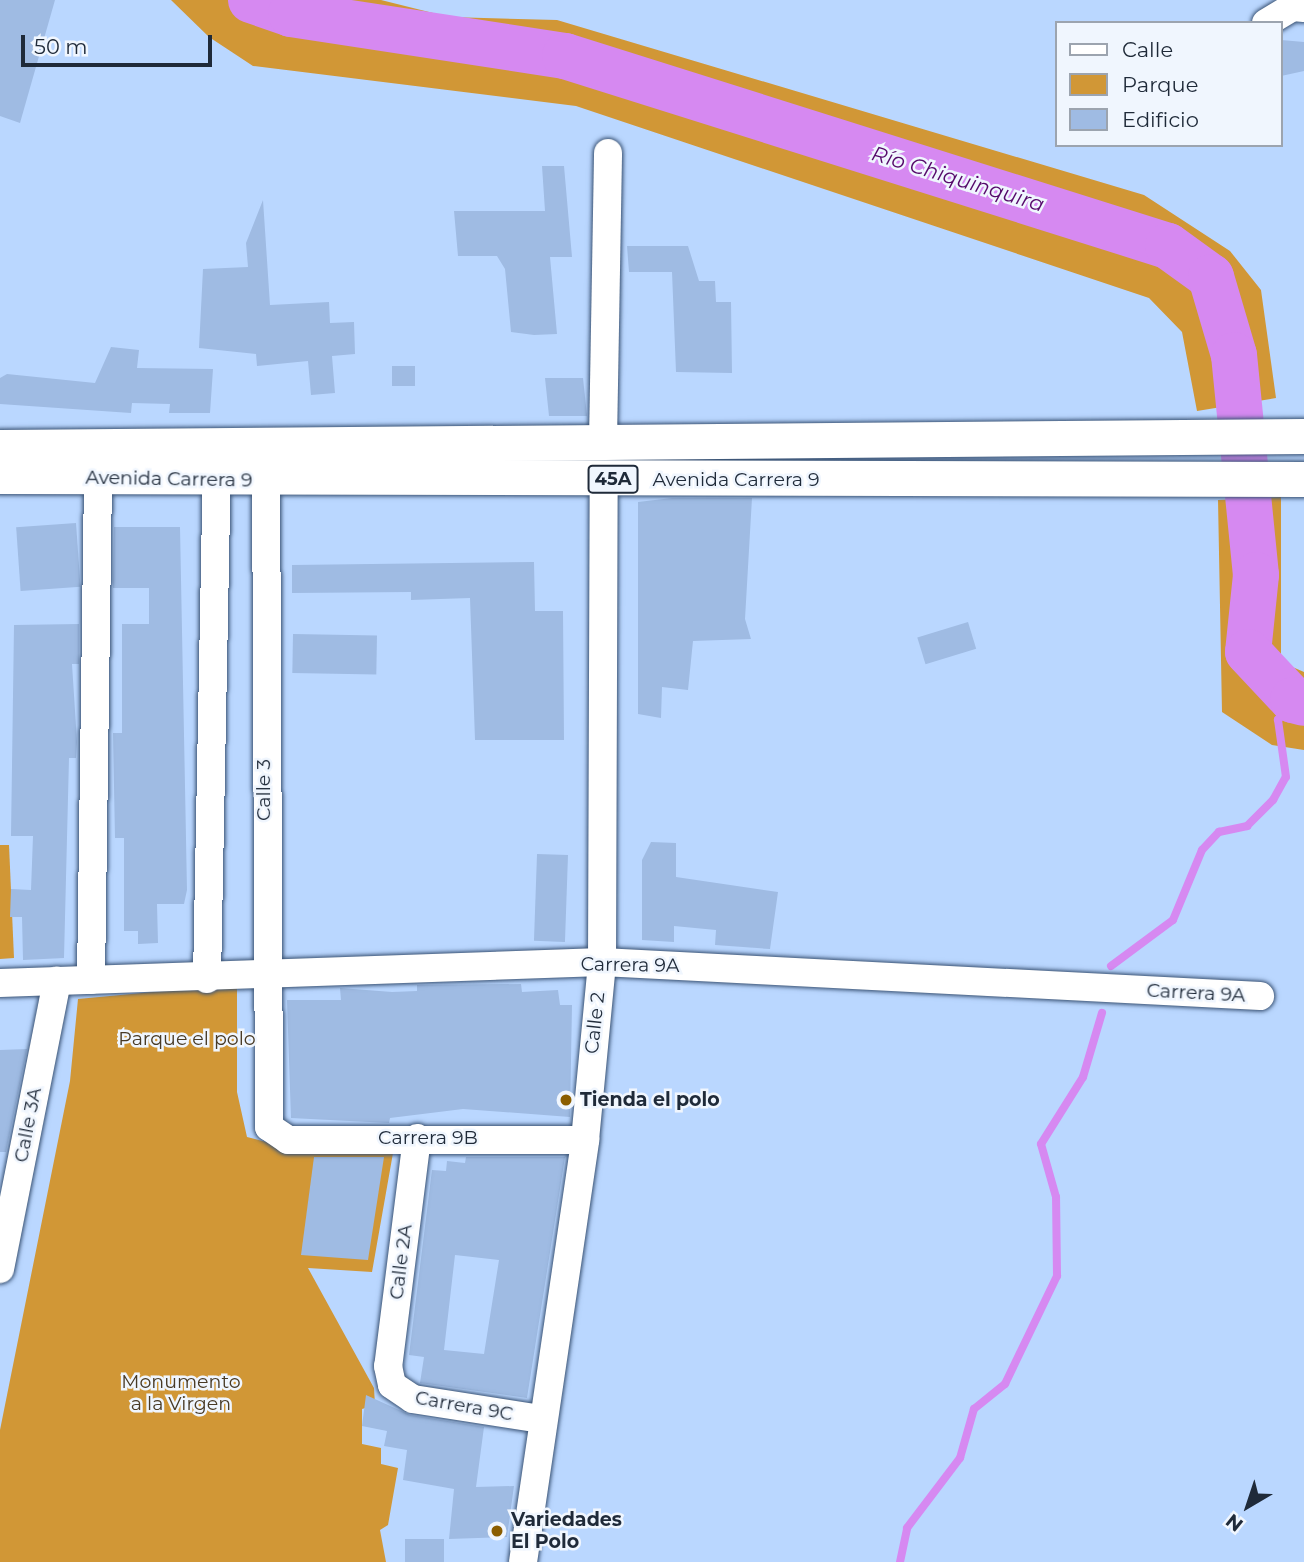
<!DOCTYPE html>
<html>
<head>
<meta charset="utf-8">
<style>
  body { margin:0 }
  #map { position:relative; width:1304px; height:1562px; overflow:hidden; background:#bad7ff; font-family:Montserrat,sans-serif }
  div>[style] { position:absolute }
  [style*='--x'] { left:calc(var(--x)*1px); top:calc(var(--y)*1px); width:calc(var(--w)*1px); rotate:calc(var(--a)*1deg) }
  .green>* { inset:0; background:#d19736 }
  .stream>* { height:8px; margin:-4px; padding:0 4px; transform-origin:4px; border-radius:4px; background:#d689f1 }
  .river>* { height:46px; margin:-23px; padding:0 23px; transform-origin:23px; border-radius:23px; background:#d689f1 }
  .building>* { inset:0; background:#9fbbe3; transform-origin:0 0 }
  .roads { filter:drop-shadow(0 0 2px #3a5375) drop-shadow(0 0 2px #3a5375) }
  .minor>* { height:28px; margin:-14px; padding:0 14px; transform-origin:14px; border-radius:14px; background:#fff }
  .major>* { height:35px; margin:-17.5px; padding:0 17.5px; transform-origin:17.5px; border-radius:17.5px; background:#fff }
  .dots>* { width:19px; height:19px; translate:-50% -50%; box-sizing:border-box; border:4px solid #f0f6fe; border-radius:50% }
  span { translate:-50% -50%; white-space:nowrap; text-align:center; line-height:1.15; -webkit-text-stroke:5px #f0f6fe; paint-order:stroke }
  .shield-label span { padding:2px 5px; background:#f0f6fe; border:2px solid; border-radius:5px; -webkit-text-stroke-width:0 }
  .shield-label { font-size:18px; color:#1f2a39; font-weight:700 }
  .street-label { font-size:19px; color:#1f2a39 }
  .park-label { font-size:19px; color:#483a25 }
  .poi-label { font-size:19px; color:#1f2a39; font-weight:700 }
  .left { translate:0 -50%; text-align:left }
  .water-label { font-size:21px; color:#55096a; font-style:italic }
  .legend { position:absolute; left:1055px; top:21px; width:228px; height:126px; box-sizing:border-box; background:#f0f6fe; border:2px solid #9ca4af; margin:0; padding:9px 12px; list-style:none; font-size:21px; color:#1f2a39 }
  .legend li { display:flex; align-items:center; gap:14px; height:35px }
  .legend b { width:35px; border:2px solid #9ca4af }
  .north { position:absolute; left:1213px; top:1471px; width:70px; height:70px; -webkit-text-stroke:5px #f0f6fe; paint-order:stroke; rotate:219deg; font-size:19px; font-weight:700; line-height:28px; text-align:center; color:#1f2a39 }
  .north::after { content:''; display:block; margin:auto; width:24px; height:32px; background:#1f2a39; clip-path:polygon(50% 0,100% 100%,50% 72%,0 100%) }
  .scale { position:absolute; left:21px; top:35px; width:191px; height:32px; box-sizing:border-box; border:4px solid #1f2a39; border-top:0; padding-left:9px; font-size:21px; line-height:24px; white-space:nowrap; color:#1f2a39; -webkit-text-stroke:5px #f0f6fe; paint-order:stroke }
</style>
</head>
<body>
<div id="map">
  <div class="green">
    <div style="clip-path:polygon(171px 0,381px 0,449px 17px,557px 20px,1144px 195px,1230px 251px,1261px 290px,1276px 398px,1197px 411px,1182px 332px,1149px 298px,576px 106px,253px 66px,209px 37px)"></div>
    <div style="clip-path:polygon(1281px 497px,1281px 662px,1304px 672px,1304px 750px,1272px 745px,1222px 712px,1218px 500px)"></div>
    <div style="clip-path:polygon(0 845px,9px 845px,14px 958px,0 959px)"></div>
    <div style="clip-path:polygon(237px 984px,237px 1092px,247px 1137px,304px 1152px,393px 1153px,372px 1272px,308px 1268px,374px 1388px,375px 1405px,362px 1409px,362px 1444px,381px 1448px,381px 1464px,398px 1468px,388px 1525px,380px 1530px,386px 1562px,0 1562px,0 1430px,70px 1081px,78px 999px)"></div>
  </div>
  <div class="stream">
    <div style="--x:1111;--y:966;--w:77;--a:-36.6"></div>
    <div style="--x:1173;--y:920;--w:76;--a:-67.5"></div>
    <div style="--x:1202;--y:850;--w:25;--a:-47"></div>
    <div style="--x:1219;--y:832;--w:29;--a:-12"></div>
    <div style="--x:1247;--y:826;--w:37;--a:-45"></div>
    <div style="--x:1273;--y:800;--w:26;--a:-61"></div>
    <div style="--x:1286;--y:777;--w:58;--a:-98"></div>
    <div style="--x:1278;--y:720;--w:25;--a:-53"></div>
    <div style="--x:900;--y:1562;--w:35;--a:-78"></div>
    <div style="--x:907;--y:1528;--w:88;--a:-52.9"></div>
    <div style="--x:960;--y:1458;--w:51;--a:-74.1"></div>
    <div style="--x:974;--y:1409;--w:40;--a:-39"></div>
    <div style="--x:1005;--y:1384;--w:120;--a:-64.3"></div>
    <div style="--x:1057;--y:1276;--w:79;--a:-90.7"></div>
    <div style="--x:1056;--y:1197;--w:55;--a:-105.8"></div>
    <div style="--x:1041;--y:1144;--w:79;--a:-57.9"></div>
    <div style="--x:1083;--y:1077;--w:67;--a:-73.5"></div>
  </div>
  <div class="river">
    <div style="--x:251;--y:0;--w:42;--a:19.3"></div>
    <div style="--x:291;--y:14;--w:277;--a:8.7"></div>
    <div style="--x:565;--y:56;--w:632;--a:17.49"></div>
    <div style="--x:1168;--y:246;--w:53;--a:35.8"></div>
    <div style="--x:1211;--y:277;--w:81;--a:73.6"></div>
    <div style="--x:1234;--y:355;--w:221;--a:84.3"></div>
    <div style="--x:1256;--y:575;--w:77;--a:95.9"></div>
    <div style="--x:1248;--y:652;--w:66;--a:46.8"></div>
    <div style="--x:1293;--y:700;--w:11;--a:15"></div>
  </div>
  <div class="building">
    <div style="clip-path:polygon(0 0,55px 0,20px 123px,0 116px)"></div>
    <div style="clip-path:polygon(1281px 40px,1304px 42px,1304px 71px,1281px 76px)"></div>
    <div style="clip-path:polygon(542px 166px,564px 166px,572px 257px,550px 257px,557px 334px,534px 335px,511px 332px,505px 269px,497px 256px,458px 256px,454px 211px,545px 211px)"></div>
    <div style="clip-path:polygon(263px 200px,270px 305px,329px 302px,330px 323px,354px 322px,355px 354px,332px 356px,335px 393px,311px 395px,308px 361px,257px 366px,256px 354px,199px 348px,203px 269px,248px 267px,246px 243px)"></div>
    <div style="clip-path:polygon(627px 246px,688px 246px,699px 281px,715px 281px,716px 302px,731px 302px,732px 373px,676px 372px,672px 272px,629px 272px)"></div>
    <div style="clip-path:polygon(111px 347px,139px 350px,137px 368px,213px 369px,210px 413px,169px 413px,170px 404px,132px 403px,131px 413px,0 404px,0 378px,7px 374px,95px 383px)"></div>
    <div style="left:415px;top:366px;width:20px;height:23px;rotate:90deg"></div>
    <div style="clip-path:polygon(545px 378px,583px 378px,587px 416px,549px 416px)"></div>
    <div style="clip-path:polygon(672px 498px,752px 498px,745px 619px,751px 639px,693px 641px,688px 690px,662px 687px,661px 718px,638px 714px,638px 502px)"></div>
    <div style="left:76px;top:523px;width:64px;height:60px;rotate:86deg"></div>
    <div style="clip-path:polygon(114px 527px,180px 527px,187px 890px,184px 904px,157px 904px,158px 943px,138px 944px,138px 931px,124px 931px,124px 838px,115px 838px,113px 733px,122px 733px,122px 624px,149px 624px,149px 588px,113px 588px)"></div>
    <div style="clip-path:polygon(534px 562px,535px 611px,563px 611px,564px 740px,475px 740px,470px 598px,411px 600px,411px 592px,292px 593px,292px 565px)"></div>
    <div style="left:968px;top:622px;width:28px;height:53px;rotate:73deg"></div>
    <div style="clip-path:polygon(79px 624px,79px 664px,72px 664px,77px 742px,76px 758px,69px 758px,64px 958px,23px 960px,22px 917px,10px 917px,11px 889px,31px 890px,33px 836px,11px 836px,14px 625px)"></div>
    <div style="left:293px;top:634px;width:84px;height:39px;rotate:1deg"></div>
    <div style="clip-path:polygon(651px 842px,676px 843px,676px 877px,778px 892px,770px 949px,715px 945px,716px 930px,674px 926px,674px 942px,642px 940px,642px 860px)"></div>
    <div style="left:568px;top:855px;width:87px;height:31px;rotate:92deg"></div>
    <div style="clip-path:polygon(521px 984px,522px 992px,558px 990px,560px 1005px,572px 1005px,570px 1117px,463px 1109px,390px 1118px,389px 1123px,291px 1118px,287px 1000px,341px 1000px,340px 988px,392px 992px,417px 991px,417px 985px)"></div>
    <div style="clip-path:polygon(27px 1049px,6px 1152px,0 1152px,0 1050px)"></div>
    <div style="clip-path:polygon(314px 1157px,384px 1157px,368px 1260px,301px 1255px)"></div>
    <div style="clip-path:polygon(evenodd,466px 1157px,565px 1157px,527px 1398px,420px 1383px,424px 1357px,409px 1355px,432px 1170px,446px 1171px,447px 1161px,465px 1163px,466px 1157px,455px 1255px,499px 1260px,484px 1354px,444px 1350px,455px 1255px)"></div>
    <div style="clip-path:polygon(366px 1395px,410px 1415px,484px 1427px,476px 1487px,514px 1486px,507px 1537px,449px 1539px,454px 1489px,403px 1480px,407px 1450px,384px 1446px,387px 1431px,362px 1426px)"></div>
    <div style="left:444px;top:1539px;width:23px;height:39px;rotate:90deg"></div>
  </div>
  <div class="roads">
    <div class="minor">
      <div style="--x:1266;--y:23;--w:31;--a:-31"></div>
      <div style="--x:1293;--y:7;--w:11;--a:5"></div>
      <div style="--x:603;--y:442;--w:289;--a:-89"></div>
      <div style="--x:266;--y:458;--w:669;--a:89.74"></div>
      <div style="--x:269;--y:1127;--w:23;--a:34"></div>
      <div style="--x:288;--y:1140;--w:297;--a:0"></div>
      <div style="--x:207;--y:979;--w:499;--a:-88.9"></div>
      <div style="--x:91;--y:980;--w:501;--a:-89.2"></div>
      <div style="--x:0;--y:983;--w:602;--a:-2"></div>
      <div style="--x:602;--y:962;--w:659;--a:2.96"></div>
      <div style="--x:417;--y:1138;--w:230;--a:97.2"></div>
      <div style="--x:388;--y:1366;--w:19;--a:78"></div>
      <div style="--x:392;--y:1385;--w:25;--a:34"></div>
      <div style="--x:413;--y:1399;--w:130;--a:8.9"></div>
      <div style="--x:0;--y:1269;--w:294;--a:-78.8"></div>
      <div style="--x:523;--y:1562;--w:427;--a:-81.6"></div>
      <div style="--x:585;--y:1140;--w:179;--a:-84.5"></div>
      <div style="--x:602;--y:962;--w:483;--a:-89.8"></div>
    </div>
    <div class="major">
      <div style="--x:0;--y:447;--w:1304;--a:-0.48"></div>
      <div style="--x:0;--y:476;--w:1304;--a:0.13"></div>
    </div>
  </div>
  <div class="dots">
    <div style="left:566px;top:1100px;background:#8b5e01"></div>
    <div style="left:497px;top:1531px;background:#8b5e01"></div>
  </div>
  <div class="shield-label">
    <span style="left:613px;top:479px">45A</span>
  </div>
  <div class="street-label">
    <span style="left:169px;top:479px;rotate:1deg">Avenida Carrera 9</span>
    <span style="left:736px;top:480px">Avenida Carrera 9</span>
    <span style="left:264px;top:790px;rotate:-90deg">Calle 3</span>
    <span style="left:630px;top:965px;rotate:1deg">Carrera 9A</span>
    <span style="left:1196px;top:993px;rotate:3deg">Carrera 9A</span>
    <span style="left:595px;top:1023px;rotate:-84deg">Calle 2</span>
    <span style="left:28px;top:1125px;rotate:-79deg">Calle 3A</span>
    <span style="left:428px;top:1138px">Carrera 9B</span>
    <span style="left:401px;top:1262px;rotate:-83deg">Calle 2A</span>
    <span style="left:464px;top:1406px;rotate:10deg">Carrera 9C</span>
  </div>
  <div class="park-label">
    <span style="left:187px;top:1039px">Parque el polo</span>
    <span style="left:181px;top:1393px">Monumento<br>a la Virgen</span>
  </div>
  <div class="poi-label">
    <span class="left" style="left:580px;top:1100px">Tienda el polo</span>
    <span class="left" style="left:511px;top:1531px">Variedades<br>El Polo</span>
  </div>
  <div class="water-label">
    <span style="left:958px;top:179px;rotate:17deg">Río Chiquinquira</span>
  </div>
  <ul class="legend">
  <li><b style="height:9px;background:#fff"></b>Calle</li>
  <li><b style="height:19px;background:#d19736"></b>Parque</li>
  <li><b style="height:19px;background:#9fbbe3"></b>Edificio</li>
  </ul>
  <div class="north">N</div>
  <div class="scale">50 m</div>
</div>
</body>
</html>
